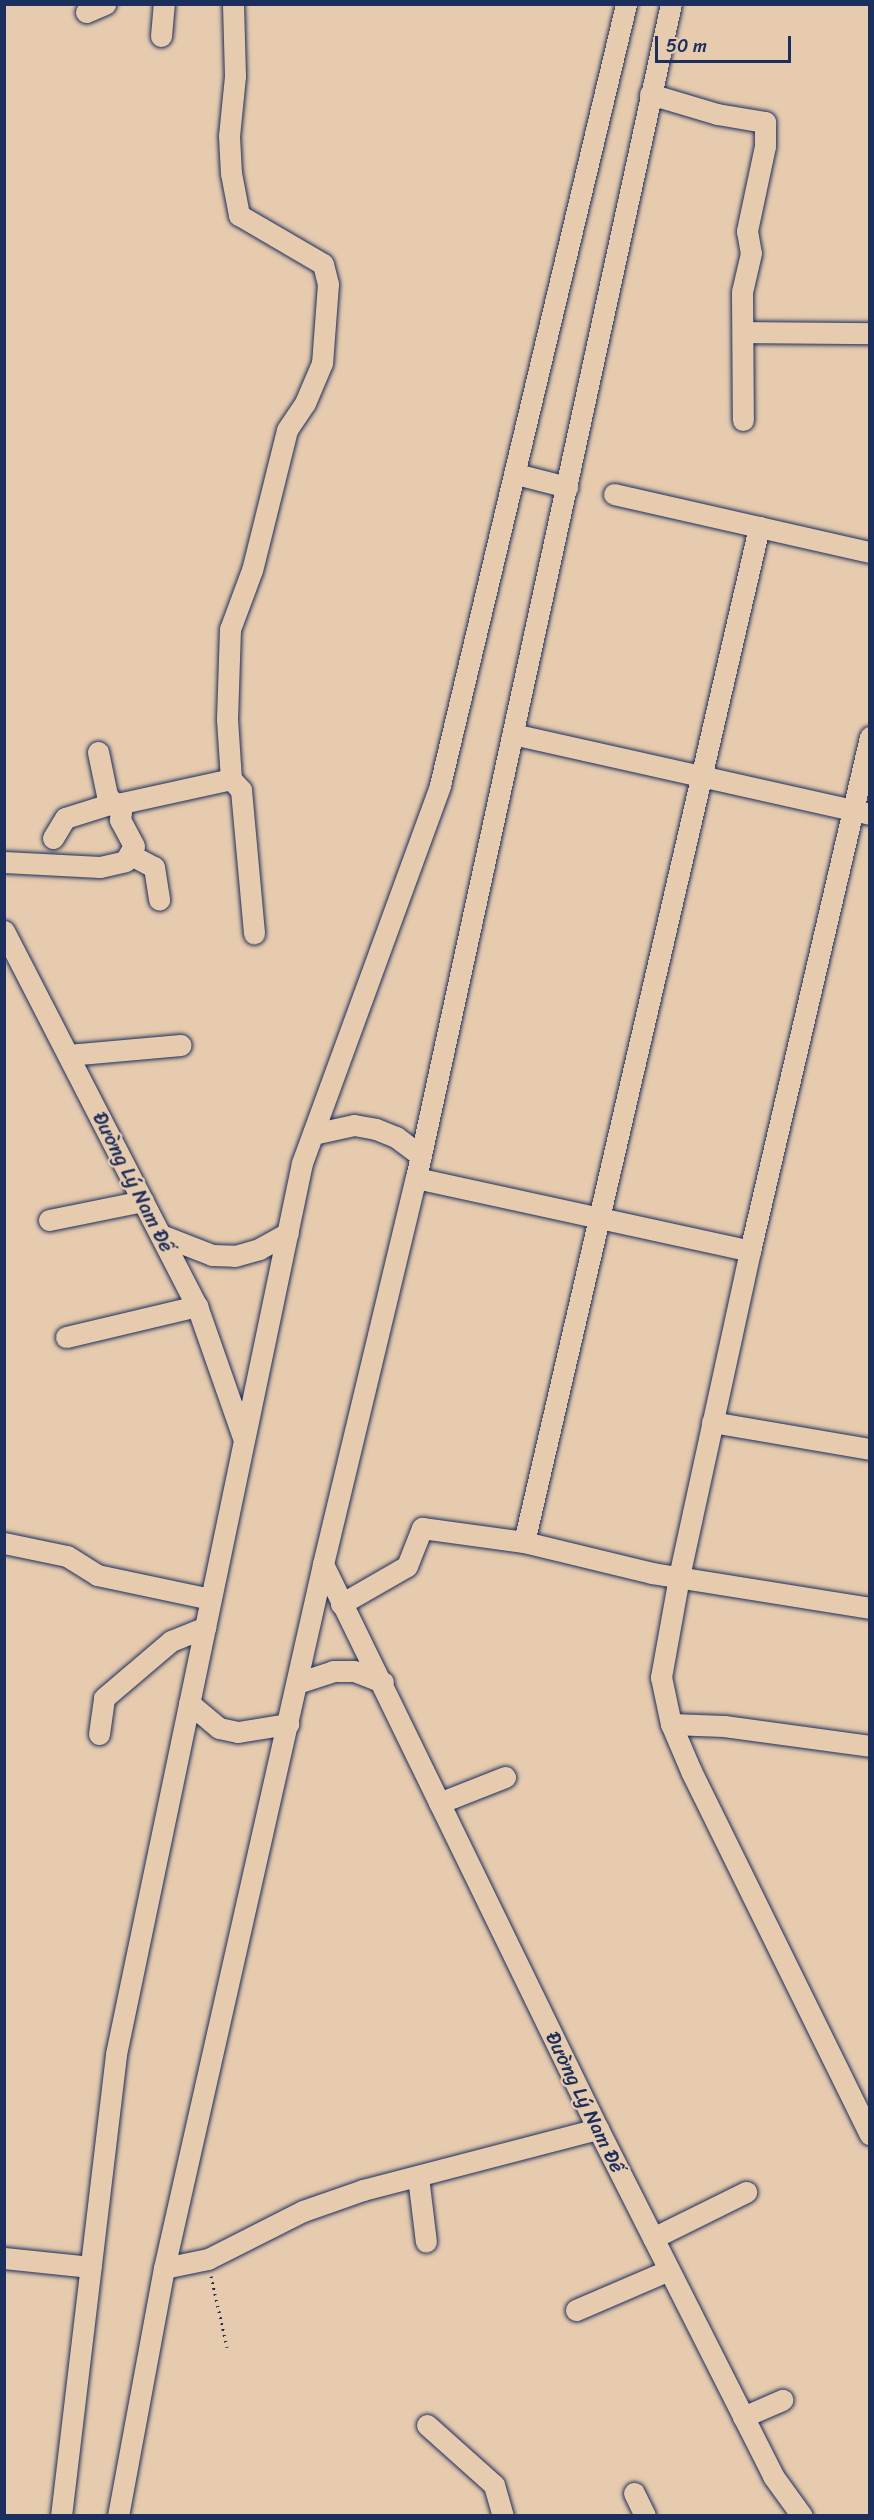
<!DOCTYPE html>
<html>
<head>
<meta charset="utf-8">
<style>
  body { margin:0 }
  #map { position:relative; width:874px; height:2520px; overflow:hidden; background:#e7cbae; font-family:Sriracha,sans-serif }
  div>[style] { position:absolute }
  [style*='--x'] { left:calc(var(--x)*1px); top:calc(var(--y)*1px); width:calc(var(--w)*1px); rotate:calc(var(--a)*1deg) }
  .path>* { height:3px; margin-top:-1.5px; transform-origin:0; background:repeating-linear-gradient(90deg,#1b2f5e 0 1.5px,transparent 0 6px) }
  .roads { filter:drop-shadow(0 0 2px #1b2f5e) drop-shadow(0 0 2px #1b2f5e) }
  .minor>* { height:21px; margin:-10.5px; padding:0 10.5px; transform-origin:10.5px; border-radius:10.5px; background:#e7cbae }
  span { translate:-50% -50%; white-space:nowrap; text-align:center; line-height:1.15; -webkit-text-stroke:4.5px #e7cbae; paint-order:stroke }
  .street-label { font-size:20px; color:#1b2f5e }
  .frame { position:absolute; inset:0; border:6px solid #1b2f5e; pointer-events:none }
  .scale { position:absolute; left:655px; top:36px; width:136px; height:27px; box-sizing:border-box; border:3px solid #1b2f5e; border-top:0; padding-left:8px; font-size:18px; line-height:21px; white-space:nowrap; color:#1b2f5e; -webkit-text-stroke:4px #e7cbae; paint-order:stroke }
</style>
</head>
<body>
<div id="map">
  <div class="path">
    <div style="--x:211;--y:2276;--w:73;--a:77.3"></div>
  </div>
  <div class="roads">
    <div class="minor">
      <div style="--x:233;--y:4;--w:72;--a:88.4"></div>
      <div style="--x:235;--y:76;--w:60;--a:95.7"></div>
      <div style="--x:229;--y:136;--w:37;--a:87"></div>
      <div style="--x:231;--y:173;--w:43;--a:79.2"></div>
      <div style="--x:239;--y:215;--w:97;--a:30.3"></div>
      <div style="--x:323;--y:264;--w:21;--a:76"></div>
      <div style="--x:328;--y:284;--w:79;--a:94.3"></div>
      <div style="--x:322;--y:363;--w:43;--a:113"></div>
      <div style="--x:305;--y:403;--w:32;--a:124"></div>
      <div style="--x:287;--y:430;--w:144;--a:104"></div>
      <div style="--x:252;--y:570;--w:63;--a:110.4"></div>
      <div style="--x:230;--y:629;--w:90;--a:91.9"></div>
      <div style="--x:227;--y:719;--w:60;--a:86.2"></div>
      <div style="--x:231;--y:779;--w:15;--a:48"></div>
      <div style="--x:241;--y:790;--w:144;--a:84.8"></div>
      <div style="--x:86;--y:12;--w:21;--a:-23"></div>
      <div style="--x:161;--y:36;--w:32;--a:-85"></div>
      <div style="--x:650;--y:94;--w:70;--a:16.6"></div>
      <div style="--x:717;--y:114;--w:49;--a:9.5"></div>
      <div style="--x:765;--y:122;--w:24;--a:90"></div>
      <div style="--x:765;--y:146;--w:87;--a:102"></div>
      <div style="--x:747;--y:231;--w:22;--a:80"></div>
      <div style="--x:751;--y:253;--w:40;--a:103"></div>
      <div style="--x:742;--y:292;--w:128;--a:89.6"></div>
      <div style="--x:743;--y:332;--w:127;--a:0.5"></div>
      <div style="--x:516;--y:474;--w:53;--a:14.3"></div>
      <div style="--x:614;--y:494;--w:262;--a:12.8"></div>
      <div style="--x:513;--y:734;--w:366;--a:12.6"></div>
      <div style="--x:870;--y:737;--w:528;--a:103.14"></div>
      <div style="--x:750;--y:1251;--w:334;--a:102.3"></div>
      <div style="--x:679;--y:1577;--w:102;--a:100.2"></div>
      <div style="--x:661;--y:1677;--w:48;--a:78"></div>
      <div style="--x:671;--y:1724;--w:51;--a:66.9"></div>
      <div style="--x:691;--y:1771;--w:405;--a:63.8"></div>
      <div style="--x:98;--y:752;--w:44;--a:78.2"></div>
      <div style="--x:107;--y:795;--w:21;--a:51"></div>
      <div style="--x:53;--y:838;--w:23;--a:-59"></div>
      <div style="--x:65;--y:818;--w:50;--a:-17.4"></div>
      <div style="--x:131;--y:855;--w:26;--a:28"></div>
      <div style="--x:154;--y:867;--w:33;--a:81"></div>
      <div style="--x:4;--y:862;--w:96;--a:3"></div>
      <div style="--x:100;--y:867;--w:26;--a:-13"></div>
      <div style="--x:125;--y:861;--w:17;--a:-59"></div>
      <div style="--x:134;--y:846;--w:30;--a:-118"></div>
      <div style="--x:120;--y:820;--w:17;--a:-83"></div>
      <div style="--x:122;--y:803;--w:112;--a:-12.4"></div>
      <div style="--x:4;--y:931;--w:422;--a:62.8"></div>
      <div style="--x:197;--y:1306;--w:142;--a:70.7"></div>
      <div style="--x:68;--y:1055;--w:113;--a:-5.1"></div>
      <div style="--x:313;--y:1134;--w:42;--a:-12.4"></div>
      <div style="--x:354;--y:1125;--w:22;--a:10"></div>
      <div style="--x:376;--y:1129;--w:22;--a:22"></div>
      <div style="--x:396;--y:1137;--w:31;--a:37"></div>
      <div style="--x:416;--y:1178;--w:342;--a:12.3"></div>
      <div style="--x:49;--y:1220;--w:96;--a:-11.4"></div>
      <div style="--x:161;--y:1235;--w:55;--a:21.4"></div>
      <div style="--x:212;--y:1255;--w:23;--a:2"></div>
      <div style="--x:235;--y:1256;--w:25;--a:-16"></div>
      <div style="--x:259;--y:1249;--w:33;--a:-29"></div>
      <div style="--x:66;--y:1337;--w:135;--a:-13.3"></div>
      <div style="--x:712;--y:1422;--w:160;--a:9.7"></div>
      <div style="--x:524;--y:1542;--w:1042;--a:-76.96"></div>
      <div style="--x:4;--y:1543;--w:64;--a:11.7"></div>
      <div style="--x:67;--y:1556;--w:36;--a:32"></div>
      <div style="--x:97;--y:1575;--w:116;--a:11.9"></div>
      <div style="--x:323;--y:1564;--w:628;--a:64.05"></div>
      <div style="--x:598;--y:2129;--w:389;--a:63.2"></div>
      <div style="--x:773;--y:2476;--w:49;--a:54.1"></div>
      <div style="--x:341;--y:1604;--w:76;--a:-29.9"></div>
      <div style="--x:407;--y:1566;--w:41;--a:-68.5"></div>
      <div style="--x:422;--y:1528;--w:103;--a:7.8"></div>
      <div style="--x:524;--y:1542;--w:132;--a:13.6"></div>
      <div style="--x:652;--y:1573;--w:221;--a:9.1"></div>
      <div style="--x:297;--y:1683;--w:38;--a:-18"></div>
      <div style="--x:333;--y:1671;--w:21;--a:0"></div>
      <div style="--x:354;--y:1671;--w:31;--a:21"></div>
      <div style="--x:189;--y:1703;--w:39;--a:40"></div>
      <div style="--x:219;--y:1728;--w:19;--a:12"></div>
      <div style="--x:238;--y:1732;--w:51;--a:-9.1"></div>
      <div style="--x:671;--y:1724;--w:53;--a:2.2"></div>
      <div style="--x:724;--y:1726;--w:147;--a:7.8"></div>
      <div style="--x:99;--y:1734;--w:36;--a:-82"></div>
      <div style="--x:104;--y:1698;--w:88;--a:-40.4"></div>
      <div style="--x:171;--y:1641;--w:37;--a:-22"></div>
      <div style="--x:439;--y:1803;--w:71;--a:-21.5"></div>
      <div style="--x:418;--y:2177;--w:65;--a:83"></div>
      <div style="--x:653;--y:2238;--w:104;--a:-26.3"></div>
      <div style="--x:4;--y:2258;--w:87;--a:5.9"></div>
      <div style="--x:164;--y:2268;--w:45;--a:-11.6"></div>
      <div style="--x:208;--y:2259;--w:106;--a:-26.8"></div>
      <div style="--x:303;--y:2211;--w:64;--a:-19.3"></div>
      <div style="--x:363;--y:2190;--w:243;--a:-14.6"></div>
      <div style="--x:576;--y:2310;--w:101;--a:-23.3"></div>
      <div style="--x:743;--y:2417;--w:43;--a:-23.6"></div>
      <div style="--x:427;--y:2425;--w:90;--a:41.8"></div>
      <div style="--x:494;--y:2485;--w:32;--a:74"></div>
      <div style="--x:634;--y:2493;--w:25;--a:64"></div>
      <div style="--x:61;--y:2516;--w:465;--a:-83.2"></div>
      <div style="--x:116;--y:2054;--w:910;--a:-78.21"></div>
      <div style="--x:302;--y:1163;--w:402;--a:-69.9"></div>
      <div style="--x:440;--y:785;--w:803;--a:-76.6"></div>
      <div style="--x:118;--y:2516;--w:252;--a:-79.5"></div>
      <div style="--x:164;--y:2268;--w:722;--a:-77.27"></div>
      <div style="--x:323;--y:1564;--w:397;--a:-76.5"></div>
      <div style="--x:416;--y:1178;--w:1201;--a:-77.75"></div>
    </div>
  </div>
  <div class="street-label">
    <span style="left:133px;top:1182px;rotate:63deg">Đường Lý Nam Đế</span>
    <span style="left:585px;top:2102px;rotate:64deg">Đường Lý Nam Đế</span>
  </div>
  <div class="frame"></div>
  <div class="scale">50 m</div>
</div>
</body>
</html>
